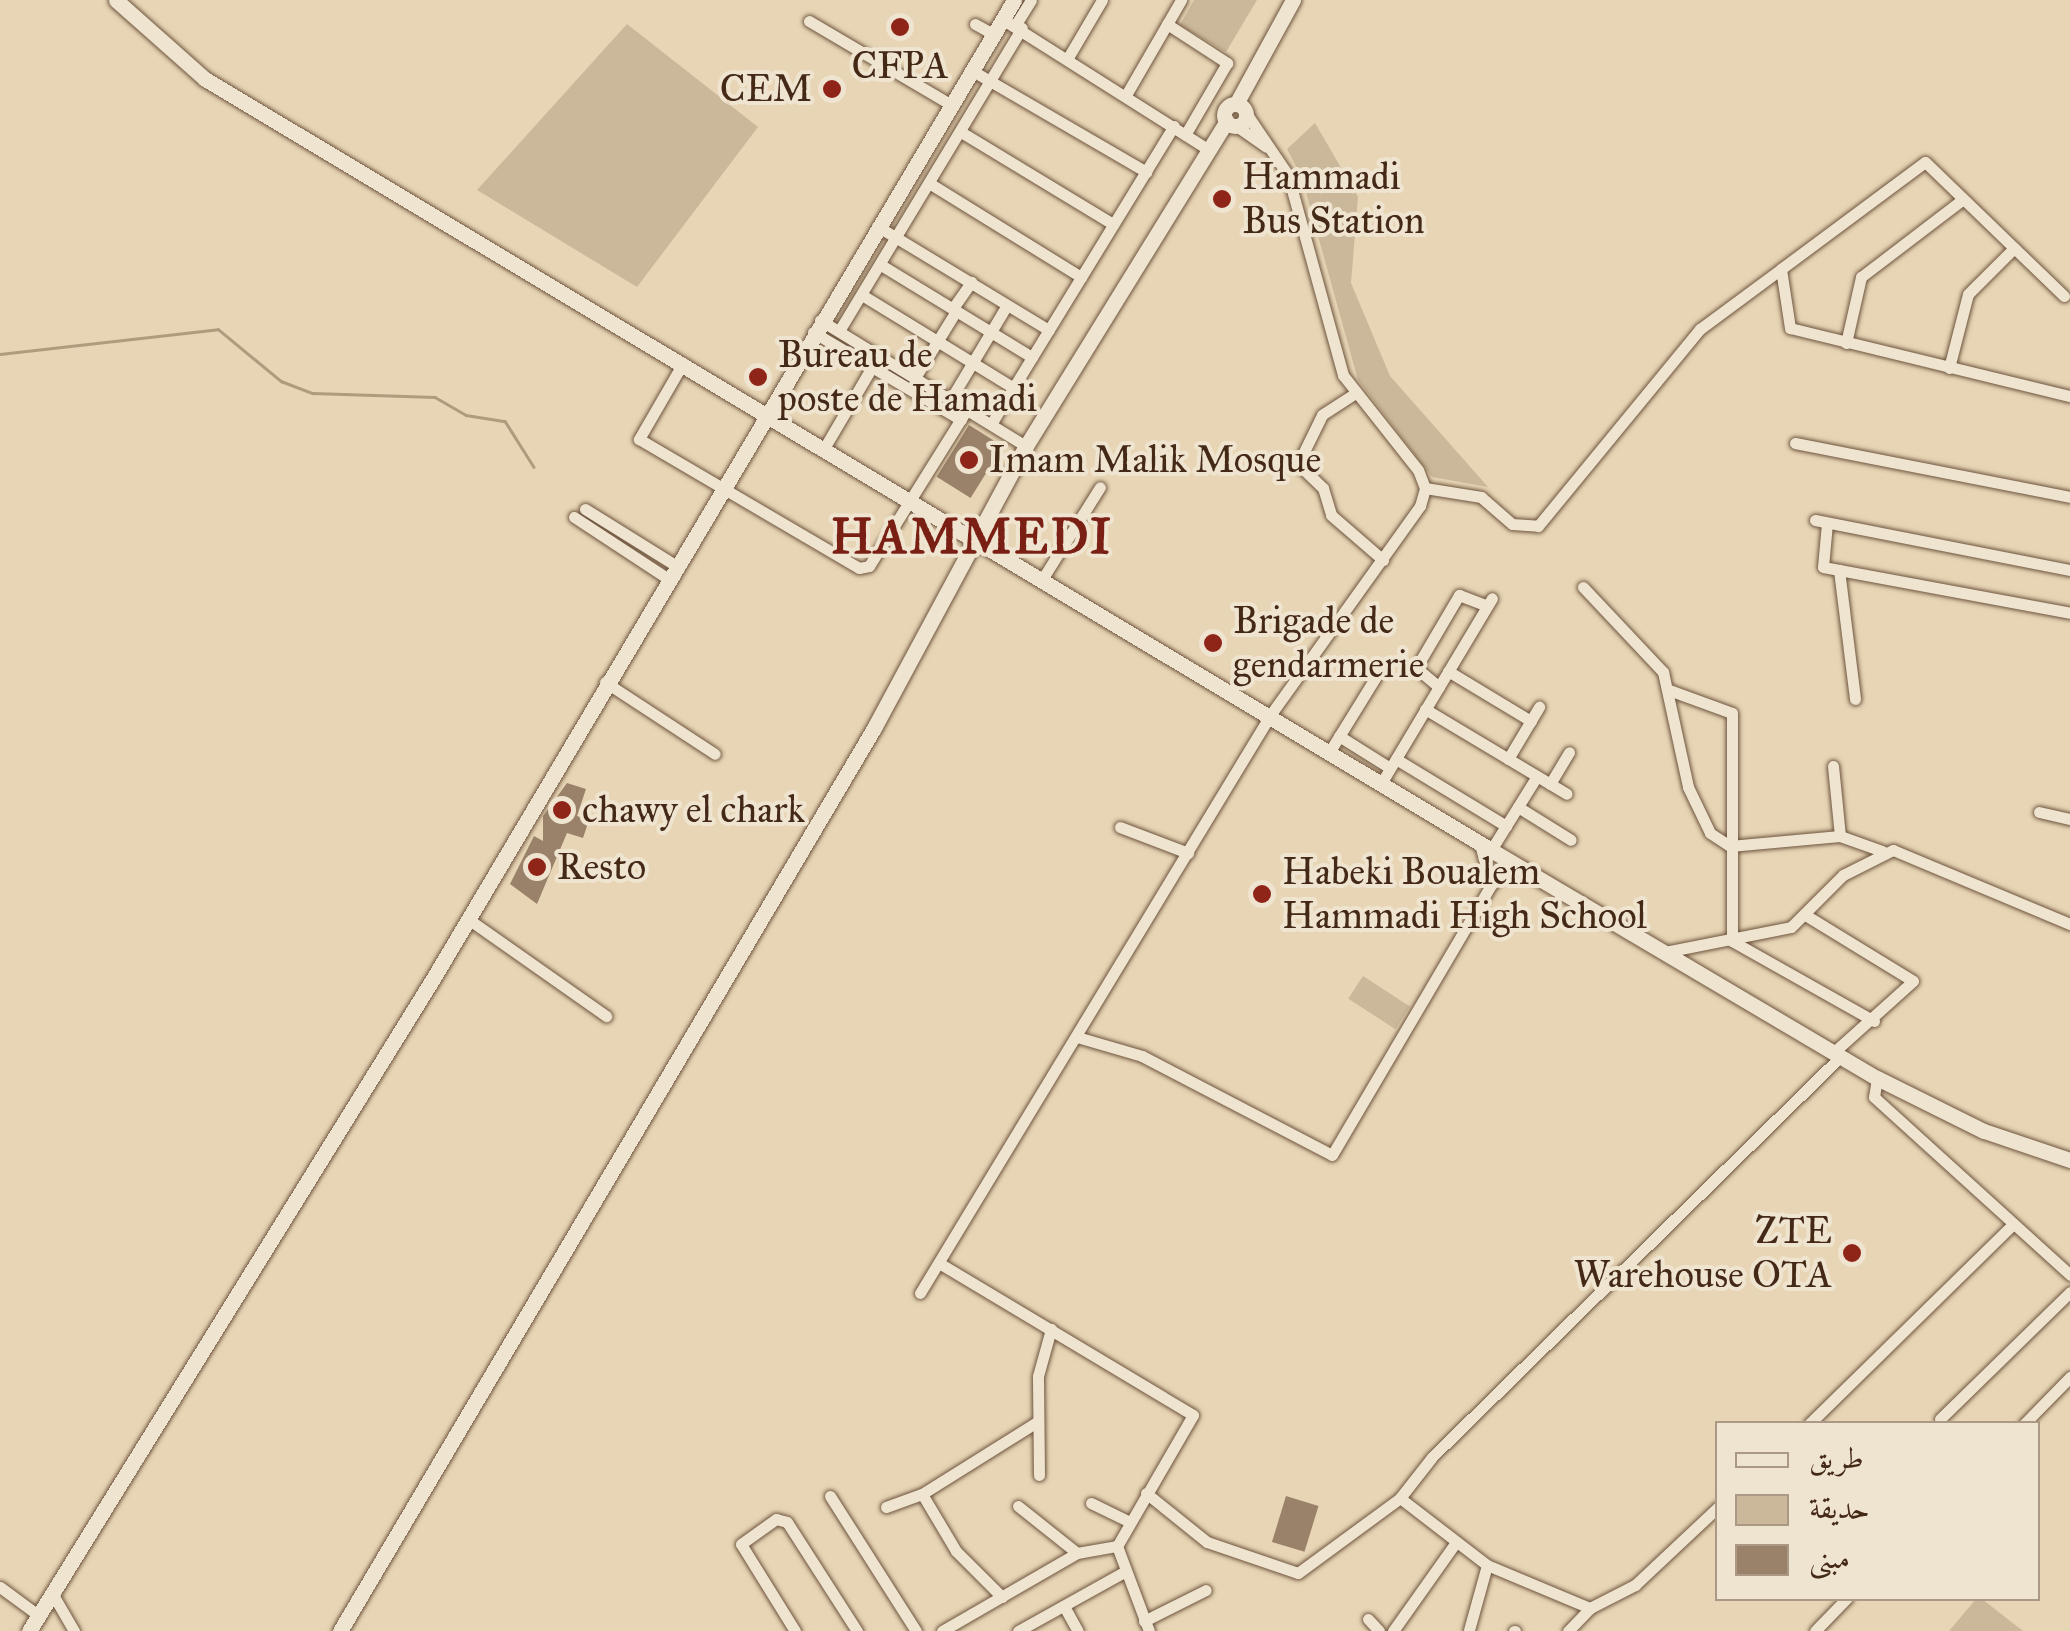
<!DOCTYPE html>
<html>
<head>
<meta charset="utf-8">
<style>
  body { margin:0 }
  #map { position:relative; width:2070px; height:1631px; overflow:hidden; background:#e7d5b5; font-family:"IM FELL Great Primer",Amiri,serif }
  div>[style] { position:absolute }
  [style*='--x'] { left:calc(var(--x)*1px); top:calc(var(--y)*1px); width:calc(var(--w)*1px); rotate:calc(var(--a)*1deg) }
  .green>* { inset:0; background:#cbb89a; transform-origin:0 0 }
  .stream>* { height:2.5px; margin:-1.25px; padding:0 1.25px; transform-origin:1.25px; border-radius:1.25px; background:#b09b7f }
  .building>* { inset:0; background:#998269; transform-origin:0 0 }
  .roads { filter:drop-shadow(0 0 2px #6e543e) drop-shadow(0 0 2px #6e543e) }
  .street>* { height:11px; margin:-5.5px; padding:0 5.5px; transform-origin:5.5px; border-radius:5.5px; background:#efe4cf }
  .secondary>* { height:15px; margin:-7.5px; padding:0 7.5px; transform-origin:7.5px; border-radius:7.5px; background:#efe4cf }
  .secondary>.ring { margin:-7.5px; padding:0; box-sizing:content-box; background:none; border:15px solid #efe4cf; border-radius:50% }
  .dots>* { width:28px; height:28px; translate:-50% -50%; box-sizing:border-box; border:5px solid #efe4cf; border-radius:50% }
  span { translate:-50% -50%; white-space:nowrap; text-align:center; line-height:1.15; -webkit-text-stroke:8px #efe4cf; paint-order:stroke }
  .poi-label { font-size:38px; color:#452917 }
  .right { translate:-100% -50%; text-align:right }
  .left { translate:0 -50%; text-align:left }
  .district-label { font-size:48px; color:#7a1f14; font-weight:700; letter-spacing:2.5px }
  .legend { position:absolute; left:1715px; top:1421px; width:325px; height:180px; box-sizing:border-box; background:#efe4cf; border:2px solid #ab9985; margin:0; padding:12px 18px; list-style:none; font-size:30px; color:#452917 }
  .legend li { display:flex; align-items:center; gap:20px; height:50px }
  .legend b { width:50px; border:2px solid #ab9985 }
</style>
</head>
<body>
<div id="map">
  <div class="green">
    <div style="clip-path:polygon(1194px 0,1257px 0,1226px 52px,1180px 25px)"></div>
    <div style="clip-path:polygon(627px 24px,758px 127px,637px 287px,477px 190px)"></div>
    <div style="clip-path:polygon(1315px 123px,1358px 197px,1351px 283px,1390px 376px,1488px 487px,1432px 477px,1358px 380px,1302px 178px,1287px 149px)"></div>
    <div style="left:1363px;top:976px;width:56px;height:27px;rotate:33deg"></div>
    <div style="clip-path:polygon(1977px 1598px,1982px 1599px,2023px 1631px,1949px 1631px)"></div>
  </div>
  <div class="stream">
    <div style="--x:0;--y:354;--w:219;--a:-6.5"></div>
    <div style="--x:218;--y:329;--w:82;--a:39.5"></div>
    <div style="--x:281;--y:381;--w:34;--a:21"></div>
    <div style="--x:313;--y:393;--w:122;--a:1.9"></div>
    <div style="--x:435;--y:397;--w:36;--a:30"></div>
    <div style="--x:466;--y:415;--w:39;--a:9"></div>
    <div style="--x:505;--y:421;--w:54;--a:57.8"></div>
  </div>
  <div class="building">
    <div style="left:969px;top:425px;width:40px;height:61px;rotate:32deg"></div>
    <div style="clip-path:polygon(567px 783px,586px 789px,577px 816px,589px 820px,583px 838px,567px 833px,537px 904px,510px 884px,534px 836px,543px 841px,543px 816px)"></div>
    <div style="left:1286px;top:1496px;width:34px;height:48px;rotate:17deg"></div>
  </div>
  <div class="roads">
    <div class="street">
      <div style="--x:1002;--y:19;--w:241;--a:32.3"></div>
      <div style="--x:809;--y:21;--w:164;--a:30.5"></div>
      <div style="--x:975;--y:24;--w:21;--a:29"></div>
      <div style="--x:1016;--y:24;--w:28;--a:-58"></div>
      <div style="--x:1167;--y:24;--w:72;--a:33"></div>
      <div style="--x:1227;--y:63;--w:83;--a:120.3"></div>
      <div style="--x:1069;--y:56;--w:65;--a:-59.5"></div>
      <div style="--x:971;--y:70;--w:203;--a:30.2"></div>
      <div style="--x:1126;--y:95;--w:110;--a:-59.9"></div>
      <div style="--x:1235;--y:125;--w:38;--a:35"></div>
      <div style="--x:961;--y:132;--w:178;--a:31.2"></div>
      <div style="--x:929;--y:183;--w:179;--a:31.7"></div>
      <div style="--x:877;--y:226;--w:201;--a:31.2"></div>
      <div style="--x:881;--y:265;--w:177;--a:31.4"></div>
      <div style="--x:862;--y:295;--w:178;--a:31.5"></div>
      <div style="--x:2064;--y:296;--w:193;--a:-136"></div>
      <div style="--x:1925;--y:162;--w:179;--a:143.4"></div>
      <div style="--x:1781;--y:269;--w:60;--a:81.3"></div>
      <div style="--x:1790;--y:328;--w:288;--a:13.7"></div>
      <div style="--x:953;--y:308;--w:32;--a:-55"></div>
      <div style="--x:820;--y:320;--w:241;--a:31.5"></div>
      <div style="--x:839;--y:331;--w:354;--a:-58.9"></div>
      <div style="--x:813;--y:332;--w:172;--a:30.7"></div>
      <div style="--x:1846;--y:343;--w:68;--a:-77.2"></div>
      <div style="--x:1861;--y:277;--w:128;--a:-37.4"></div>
      <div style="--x:683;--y:363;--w:88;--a:120.1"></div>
      <div style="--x:639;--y:439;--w:255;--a:30.4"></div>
      <div style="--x:859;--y:568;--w:10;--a:-11"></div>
      <div style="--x:869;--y:566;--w:189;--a:-58"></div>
      <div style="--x:1949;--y:368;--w:76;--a:-75.6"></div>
      <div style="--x:1968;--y:294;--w:65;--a:-45"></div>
      <div style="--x:916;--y:376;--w:76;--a:-58.4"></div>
      <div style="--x:1354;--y:394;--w:38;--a:147"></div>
      <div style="--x:1322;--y:415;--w:55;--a:116.1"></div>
      <div style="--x:1298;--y:464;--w:35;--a:44"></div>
      <div style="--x:1323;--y:488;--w:28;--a:73"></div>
      <div style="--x:1331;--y:515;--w:69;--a:40.9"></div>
      <div style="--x:952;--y:397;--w:107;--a:-59.1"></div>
      <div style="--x:993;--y:421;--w:346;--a:-58.5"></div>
      <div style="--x:1795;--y:443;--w:280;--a:11.1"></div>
      <div style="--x:826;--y:445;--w:91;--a:-59.5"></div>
      <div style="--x:1425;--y:488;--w:57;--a:9.1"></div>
      <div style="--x:1481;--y:497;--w:41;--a:41.1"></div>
      <div style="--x:1512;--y:524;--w:26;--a:4"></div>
      <div style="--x:1538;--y:526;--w:255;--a:-50.6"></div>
      <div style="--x:1700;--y:329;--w:101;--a:-36.5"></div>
      <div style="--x:585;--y:509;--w:106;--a:31.9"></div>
      <div style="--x:574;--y:517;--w:111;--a:33.3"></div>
      <div style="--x:1815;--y:520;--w:260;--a:11.1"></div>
      <div style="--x:1827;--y:523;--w:44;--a:95.2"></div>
      <div style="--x:1823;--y:567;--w:251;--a:10.5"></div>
      <div style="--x:1839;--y:570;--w:130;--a:82.9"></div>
      <div style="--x:1043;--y:578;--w:107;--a:-57.9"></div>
      <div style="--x:1583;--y:587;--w:117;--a:46.7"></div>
      <div style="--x:1663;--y:672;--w:118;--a:77.7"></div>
      <div style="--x:1688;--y:787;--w:51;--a:64.4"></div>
      <div style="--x:1710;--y:833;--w:24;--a:33"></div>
      <div style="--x:1730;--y:846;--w:110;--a:-5.2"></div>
      <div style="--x:1840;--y:836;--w:45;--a:19.7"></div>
      <div style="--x:1448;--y:671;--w:97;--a:31.1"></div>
      <div style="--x:605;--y:682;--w:131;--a:33.2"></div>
      <div style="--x:1439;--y:687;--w:30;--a:-140"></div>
      <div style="--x:1416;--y:668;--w:85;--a:-59.5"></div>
      <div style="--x:1459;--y:595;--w:30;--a:21"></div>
      <div style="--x:1669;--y:690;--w:67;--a:20.1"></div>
      <div style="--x:1732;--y:713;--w:228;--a:90"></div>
      <div style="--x:1732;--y:941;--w:163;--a:29.4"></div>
      <div style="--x:1425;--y:709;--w:165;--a:30.9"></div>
      <div style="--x:1339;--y:736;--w:60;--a:32.1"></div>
      <div style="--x:1330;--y:751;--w:89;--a:-58.3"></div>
      <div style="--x:1396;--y:759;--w:129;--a:31.3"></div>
      <div style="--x:1508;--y:759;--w:61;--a:-59.2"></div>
      <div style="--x:1833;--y:766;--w:70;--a:84.3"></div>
      <div style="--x:1382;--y:782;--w:214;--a:-59.1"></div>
      <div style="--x:1550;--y:784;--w:37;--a:-59"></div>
      <div style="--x:1518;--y:807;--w:62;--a:31.9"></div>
      <div style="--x:2039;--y:812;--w:32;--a:13"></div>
      <div style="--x:1120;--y:827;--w:73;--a:20.9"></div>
      <div style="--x:1480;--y:844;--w:42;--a:75"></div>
      <div style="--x:1491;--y:850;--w:87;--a:-58.1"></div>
      <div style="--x:1807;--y:916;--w:124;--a:31.5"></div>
      <div style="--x:1913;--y:981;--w:106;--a:138.1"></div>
      <div style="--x:468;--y:919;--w:169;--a:35.1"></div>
      <div style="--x:1665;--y:952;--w:128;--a:-11.2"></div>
      <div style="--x:1791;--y:927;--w:74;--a:-45"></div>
      <div style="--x:1843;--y:875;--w:56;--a:-26.6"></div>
      <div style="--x:1893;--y:850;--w:192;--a:22.7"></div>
      <div style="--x:1077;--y:1037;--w:68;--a:16.3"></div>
      <div style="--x:1142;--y:1056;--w:214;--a:27.5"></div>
      <div style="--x:1332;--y:1155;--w:313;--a:-59.5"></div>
      <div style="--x:1491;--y:885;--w:31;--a:-42"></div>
      <div style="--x:1877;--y:1078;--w:19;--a:99"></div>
      <div style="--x:1874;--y:1097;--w:265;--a:42.2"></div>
      <div style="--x:939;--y:1263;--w:296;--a:30.9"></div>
      <div style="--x:1193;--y:1415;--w:151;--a:120.1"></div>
      <div style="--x:1117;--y:1546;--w:91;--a:69.4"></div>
      <div style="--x:920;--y:1293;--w:677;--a:-58.78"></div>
      <div style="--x:1271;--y:714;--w:256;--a:-54.4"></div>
      <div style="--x:1420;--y:506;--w:19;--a:-74"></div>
      <div style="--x:1425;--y:488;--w:19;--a:-111"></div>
      <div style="--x:1418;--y:470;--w:121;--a:-128.3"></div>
      <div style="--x:1343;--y:375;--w:207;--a:-105.4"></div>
      <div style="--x:1288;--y:175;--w:75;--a:-124.1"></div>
      <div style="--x:1940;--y:1419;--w:182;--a:-44.3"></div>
      <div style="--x:1809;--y:1424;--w:286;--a:-44.4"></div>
      <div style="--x:2024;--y:1424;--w:66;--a:-45.6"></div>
      <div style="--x:1039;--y:1475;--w:99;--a:-90.6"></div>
      <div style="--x:1038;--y:1376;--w:49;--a:-74.5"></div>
      <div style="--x:1146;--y:1493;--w:78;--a:38.8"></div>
      <div style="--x:1207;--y:1542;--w:96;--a:18.8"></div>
      <div style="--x:1298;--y:1573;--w:127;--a:-36.3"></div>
      <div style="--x:1400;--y:1498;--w:110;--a:37.6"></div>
      <div style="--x:830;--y:1496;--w:160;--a:57.5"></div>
      <div style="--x:1400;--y:1498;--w:52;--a:-52"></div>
      <div style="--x:1432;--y:1457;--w:573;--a:-44.43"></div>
      <div style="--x:1091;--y:1503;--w:43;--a:26"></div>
      <div style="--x:1018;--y:1506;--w:75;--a:38.5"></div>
      <div style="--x:886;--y:1507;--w:38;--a:-20"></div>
      <div style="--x:0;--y:1587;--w:47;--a:36.4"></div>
      <div style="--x:52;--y:1593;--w:44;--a:59.9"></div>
      <div style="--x:1002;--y:1597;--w:65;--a:-135"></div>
      <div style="--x:956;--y:1551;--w:66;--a:-120.8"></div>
      <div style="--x:922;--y:1494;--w:136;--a:-32.1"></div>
      <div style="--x:1065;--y:1608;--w:26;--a:61"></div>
      <div style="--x:1368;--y:1619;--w:16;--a:47"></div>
      <div style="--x:1144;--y:1621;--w:69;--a:-26.6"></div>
      <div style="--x:1469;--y:1630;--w:67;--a:-74.5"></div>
      <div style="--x:1487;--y:1565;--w:112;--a:22.7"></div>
      <div style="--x:795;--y:1631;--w:102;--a:-121.8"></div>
      <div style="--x:741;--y:1544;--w:43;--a:-35.5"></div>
      <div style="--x:776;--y:1519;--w:11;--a:15"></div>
      <div style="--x:787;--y:1522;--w:130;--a:57.3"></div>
      <div style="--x:942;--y:1631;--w:156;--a:-30"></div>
      <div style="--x:1077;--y:1553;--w:41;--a:-9.9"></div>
      <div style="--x:1018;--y:1631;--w:119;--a:-29.1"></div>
      <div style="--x:1393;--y:1631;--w:105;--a:-54.7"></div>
      <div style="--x:1514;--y:1631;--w:1;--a:0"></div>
      <div style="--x:1568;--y:1631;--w:32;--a:-46"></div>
      <div style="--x:1590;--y:1608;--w:51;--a:-27.1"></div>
      <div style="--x:1635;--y:1585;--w:114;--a:-43.2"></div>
      <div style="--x:1815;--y:1631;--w:46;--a:-45.9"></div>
    </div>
    <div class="secondary">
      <div style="--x:116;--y:0;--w:119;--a:41.6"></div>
      <div style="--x:205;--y:79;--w:1499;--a:30.94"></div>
      <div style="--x:1491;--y:850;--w:448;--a:30.6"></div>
      <div style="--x:1877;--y:1078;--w:119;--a:26.4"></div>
      <div style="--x:1984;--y:1131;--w:91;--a:18.6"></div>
      <div style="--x:1236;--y:104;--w:119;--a:-61.3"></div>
      <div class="ring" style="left:1224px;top:104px;width:7px;height:7px"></div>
      <div style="--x:29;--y:1631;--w:769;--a:-58.23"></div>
      <div style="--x:434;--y:977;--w:1136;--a:-59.3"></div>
      <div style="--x:340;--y:1631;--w:1049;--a:-59.4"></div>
      <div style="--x:874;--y:728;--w:320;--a:-61.7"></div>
      <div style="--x:1026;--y:446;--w:382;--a:-58.3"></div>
    </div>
  </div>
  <div class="dots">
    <div style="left:900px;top:27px;background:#8f2418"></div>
    <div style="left:832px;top:89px;background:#8f2418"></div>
    <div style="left:1222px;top:199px;background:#8f2418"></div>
    <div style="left:758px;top:377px;background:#8f2418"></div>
    <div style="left:969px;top:460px;background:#8f2418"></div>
    <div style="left:1213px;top:643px;background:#8f2418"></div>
    <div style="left:562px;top:810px;background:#8f2418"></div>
    <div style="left:537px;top:867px;background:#8f2418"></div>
    <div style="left:1262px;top:894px;background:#8f2418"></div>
    <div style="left:1852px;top:1253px;background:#8f2418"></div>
  </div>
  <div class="poi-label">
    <span style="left:900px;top:66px">CFPA</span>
    <span class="right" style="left:812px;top:89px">CEM</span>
    <span class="left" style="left:1242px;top:199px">Hammadi<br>Bus Station</span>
    <span class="left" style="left:778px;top:377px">Bureau de<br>poste de Hamadi</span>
    <span class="left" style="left:989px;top:460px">Imam Malik Mosque</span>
    <span class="left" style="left:1233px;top:643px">Brigade de<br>gendarmerie</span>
    <span class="left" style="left:582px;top:810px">chawy el chark</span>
    <span class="left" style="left:557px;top:867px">Resto</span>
    <span class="left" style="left:1282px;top:894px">Habeki Boualem<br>Hammadi High School</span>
    <span class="right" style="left:1832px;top:1253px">ZTE<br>Warehouse OTA</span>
  </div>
  <div class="district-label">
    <span style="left:972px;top:537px">HAMMEDI</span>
  </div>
  <ul class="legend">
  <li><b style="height:12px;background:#efe4cf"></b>طريق</li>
  <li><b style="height:28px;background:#cbb89a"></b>حديقة</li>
  <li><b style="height:28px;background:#998269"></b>مبنى</li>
  </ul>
</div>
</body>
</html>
